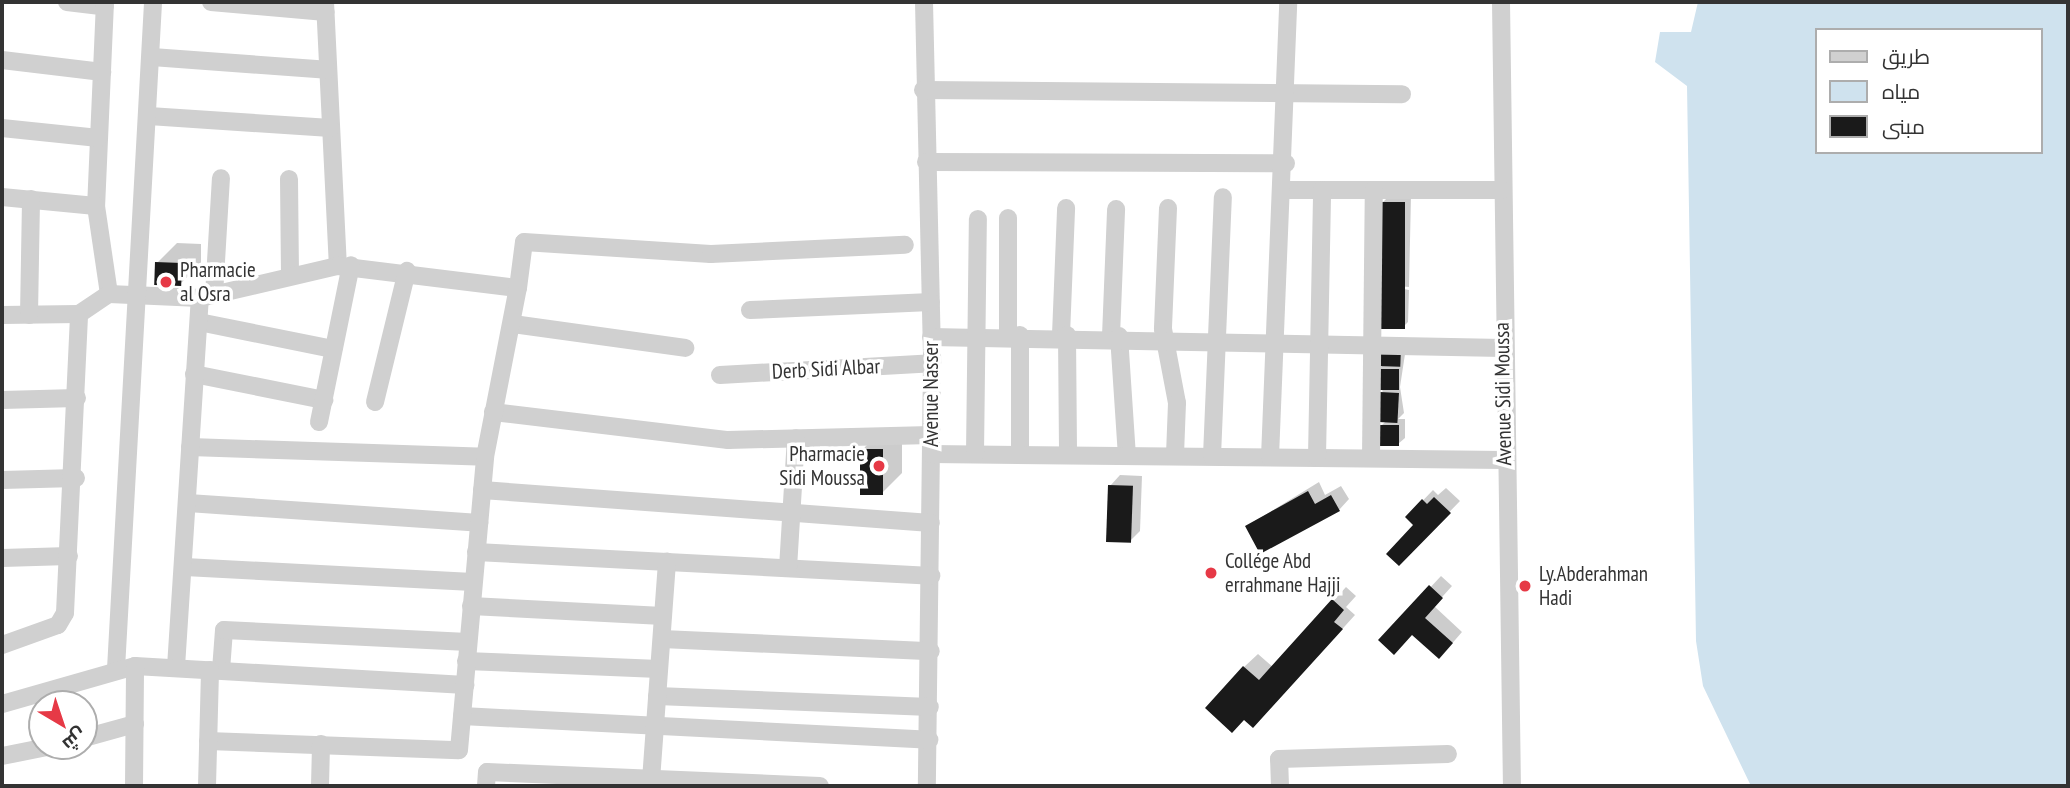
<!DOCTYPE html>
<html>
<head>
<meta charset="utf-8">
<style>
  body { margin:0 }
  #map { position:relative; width:2070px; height:788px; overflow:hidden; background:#fff; font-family:"PT Sans Narrow",Cairo,sans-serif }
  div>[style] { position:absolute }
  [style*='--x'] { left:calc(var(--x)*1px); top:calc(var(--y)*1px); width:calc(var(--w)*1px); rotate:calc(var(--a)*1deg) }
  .water>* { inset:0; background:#cfe2ee }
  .shadow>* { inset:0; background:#0003 }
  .building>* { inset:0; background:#1a1a1a; transform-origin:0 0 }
  .minor>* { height:18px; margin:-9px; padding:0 9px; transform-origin:9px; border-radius:9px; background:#d0d0d0 }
  .dots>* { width:19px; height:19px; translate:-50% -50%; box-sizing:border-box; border:4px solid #fff; border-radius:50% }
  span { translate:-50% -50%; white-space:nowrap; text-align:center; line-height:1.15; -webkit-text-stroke:7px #fff; paint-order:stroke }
  .poi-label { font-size:21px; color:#333 }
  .left { translate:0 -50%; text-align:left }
  .right { translate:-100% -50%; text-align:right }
  .street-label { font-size:21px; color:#333 }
  .frame { position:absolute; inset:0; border:4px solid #333; pointer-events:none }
  .legend { position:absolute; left:1815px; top:28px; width:228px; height:126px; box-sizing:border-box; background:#fff; border:2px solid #adadad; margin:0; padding:9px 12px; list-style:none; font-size:21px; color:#333 }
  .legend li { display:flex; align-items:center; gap:14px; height:35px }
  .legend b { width:35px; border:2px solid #adadad }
  .north { position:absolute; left:28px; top:690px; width:70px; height:70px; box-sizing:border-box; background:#fff; border:2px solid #adadad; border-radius:50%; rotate:141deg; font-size:19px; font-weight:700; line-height:28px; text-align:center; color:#333 }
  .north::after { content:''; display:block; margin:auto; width:24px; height:32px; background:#e63946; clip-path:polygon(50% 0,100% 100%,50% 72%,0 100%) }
</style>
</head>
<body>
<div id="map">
  <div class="water">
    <div style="clip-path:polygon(evenodd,1698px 2px,2068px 2px,2068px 786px,1751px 786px,1703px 686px,1696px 641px,1687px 86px,1655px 62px,1660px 32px,1691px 32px,1698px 2px,1816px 30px,2040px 30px,2040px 152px,1816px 152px,1816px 30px)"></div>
  </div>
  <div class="shadow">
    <div style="clip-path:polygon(1389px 196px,1411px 196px,1409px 287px,1385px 285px,1409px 290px,1408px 322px,1402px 328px,1380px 328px,1382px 203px)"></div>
    <div style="clip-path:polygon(177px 243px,201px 244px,201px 264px,181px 283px,157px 263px)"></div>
    <div style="clip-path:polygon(1407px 341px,1400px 387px,1404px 413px,1398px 419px,1405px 419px,1405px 438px,1398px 444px,1381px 426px,1387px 420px,1379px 369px)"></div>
    <div style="clip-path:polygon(882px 430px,902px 430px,902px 473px,882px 493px,862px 450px)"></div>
    <div style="clip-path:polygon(1120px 475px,1142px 476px,1140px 531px,1130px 541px,1110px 486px)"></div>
    <div style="clip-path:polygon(1319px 482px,1325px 495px,1341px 486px,1349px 499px,1339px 510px,1247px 526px)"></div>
    <div style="clip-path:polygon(1446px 488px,1460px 501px,1399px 564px,1416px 525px,1407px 517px,1433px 490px,1438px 495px)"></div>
    <div style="clip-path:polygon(1441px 576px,1452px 586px,1434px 606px,1462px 632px,1449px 647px,1412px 633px,1381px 640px)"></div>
    <div style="clip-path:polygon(1346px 587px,1356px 596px,1346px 607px,1355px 615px,1267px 712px,1244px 667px,1258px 654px,1273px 667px)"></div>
  </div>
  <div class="building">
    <div style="left:1381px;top:202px;width:24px;height:127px"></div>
    <div style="left:155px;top:262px;width:27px;height:23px;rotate:2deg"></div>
    <div style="left:1378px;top:346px;width:23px;height:20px;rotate:2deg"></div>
    <div style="left:1378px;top:369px;width:21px;height:21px"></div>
    <div style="left:1380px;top:392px;width:19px;height:30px;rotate:3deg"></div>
    <div style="left:1380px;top:425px;width:19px;height:21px"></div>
    <div style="left:860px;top:449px;width:23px;height:46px"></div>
    <div style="left:1108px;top:485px;width:25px;height:57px;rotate:2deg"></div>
    <div style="clip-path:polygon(1308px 491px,1315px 504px,1331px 495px,1340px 511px,1260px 554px,1245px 526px)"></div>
    <div style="clip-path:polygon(1434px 497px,1451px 513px,1399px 566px,1386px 554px,1413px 525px,1405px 517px,1422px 499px,1427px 504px)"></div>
    <div style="clip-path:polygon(1429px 585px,1443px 598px,1425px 618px,1453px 643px,1439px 659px,1412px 635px,1394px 655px,1378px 640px)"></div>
    <div style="clip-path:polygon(1332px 599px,1344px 610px,1334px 622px,1343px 629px,1253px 728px,1244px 720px,1232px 733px,1205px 708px,1243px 666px,1259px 680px)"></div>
  </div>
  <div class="minor">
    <div style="--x:67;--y:2;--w:38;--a:7"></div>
    <div style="--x:105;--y:2;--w:204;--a:92.5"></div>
    <div style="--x:96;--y:206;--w:89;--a:81.6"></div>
    <div style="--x:211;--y:2;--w:115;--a:5"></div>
    <div style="--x:325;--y:2;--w:264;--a:87.2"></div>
    <div style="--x:924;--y:2;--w:361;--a:88.7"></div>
    <div style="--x:932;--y:363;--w:423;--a:90.7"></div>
    <div style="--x:1501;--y:2;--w:784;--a:89.2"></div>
    <div style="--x:152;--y:57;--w:175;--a:4.2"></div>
    <div style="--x:2;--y:60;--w:101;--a:6.8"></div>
    <div style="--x:923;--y:90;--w:479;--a:0.5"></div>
    <div style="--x:149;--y:116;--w:182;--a:3.8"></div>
    <div style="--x:2;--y:128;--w:97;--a:5.9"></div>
    <div style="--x:926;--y:162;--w:360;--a:0.2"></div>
    <div style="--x:289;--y:179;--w:97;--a:89.4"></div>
    <div style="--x:1285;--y:190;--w:216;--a:0"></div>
    <div style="--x:2;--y:197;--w:94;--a:5.5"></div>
    <div style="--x:1168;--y:208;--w:121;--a:92.4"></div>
    <div style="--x:1163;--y:329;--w:75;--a:79.3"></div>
    <div style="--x:1177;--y:403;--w:53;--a:92.2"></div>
    <div style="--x:214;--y:295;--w:117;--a:-86.6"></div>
    <div style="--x:750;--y:310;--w:181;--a:-2.5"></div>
    <div style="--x:2;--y:315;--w:77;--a:-0.7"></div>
    <div style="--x:79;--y:314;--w:36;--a:-34"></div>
    <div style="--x:109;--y:294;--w:91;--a:2.5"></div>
    <div style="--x:200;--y:298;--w:142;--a:-13.1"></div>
    <div style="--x:338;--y:266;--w:181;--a:7"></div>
    <div style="--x:518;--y:288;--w:46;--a:-82.6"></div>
    <div style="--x:524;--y:242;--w:187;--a:3.7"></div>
    <div style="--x:711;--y:254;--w:194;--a:-2.7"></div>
    <div style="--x:29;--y:315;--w:116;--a:-89"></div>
    <div style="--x:199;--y:322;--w:137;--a:11.4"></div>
    <div style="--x:513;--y:324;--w:174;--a:7.9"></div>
    <div style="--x:1008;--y:335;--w:117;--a:-90"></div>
    <div style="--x:1020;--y:335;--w:119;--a:90"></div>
    <div style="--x:1061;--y:335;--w:127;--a:-87.7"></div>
    <div style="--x:1067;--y:335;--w:119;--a:89.5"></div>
    <div style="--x:1111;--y:336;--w:127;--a:-87.7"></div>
    <div style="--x:1119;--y:336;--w:119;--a:86.2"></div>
    <div style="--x:931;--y:337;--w:572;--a:1.1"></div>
    <div style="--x:194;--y:374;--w:133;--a:11.3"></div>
    <div style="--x:720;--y:375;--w:212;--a:-3.2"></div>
    <div style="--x:2;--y:400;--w:75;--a:-1.5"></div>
    <div style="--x:375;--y:402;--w:135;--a:-76.3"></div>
    <div style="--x:493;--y:412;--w:237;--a:6.8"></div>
    <div style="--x:728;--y:440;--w:203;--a:-1.4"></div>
    <div style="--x:319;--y:422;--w:160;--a:-78.5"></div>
    <div style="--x:190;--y:447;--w:295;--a:1.9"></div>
    <div style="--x:931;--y:454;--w:573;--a:0.6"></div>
    <div style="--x:975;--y:454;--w:235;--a:-89.3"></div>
    <div style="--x:1212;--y:456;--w:259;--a:-87.6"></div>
    <div style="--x:1270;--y:457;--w:455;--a:-87.7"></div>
    <div style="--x:1317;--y:457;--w:267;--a:-88.9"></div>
    <div style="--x:1371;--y:458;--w:268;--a:-89.4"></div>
    <div style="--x:2;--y:480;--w:74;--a:-1.5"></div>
    <div style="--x:482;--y:490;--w:450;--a:4.2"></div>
    <div style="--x:188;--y:503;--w:292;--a:3.9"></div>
    <div style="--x:476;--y:552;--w:456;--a:3"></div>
    <div style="--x:2;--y:558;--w:67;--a:-1.7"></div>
    <div style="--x:185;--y:567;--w:288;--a:3"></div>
    <div style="--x:788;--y:568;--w:130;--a:-86.5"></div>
    <div style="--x:471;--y:606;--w:192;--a:3"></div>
    <div style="--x:662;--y:639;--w:269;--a:2.6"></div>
    <div style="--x:2;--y:645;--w:59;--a:-19.7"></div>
    <div style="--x:58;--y:625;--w:14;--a:-60"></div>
    <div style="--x:65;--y:613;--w:299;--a:-87.3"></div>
    <div style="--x:466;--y:661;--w:193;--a:2.4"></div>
    <div style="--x:176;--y:667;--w:370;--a:-86.3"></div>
    <div style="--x:116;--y:669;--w:668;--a:-86.82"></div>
    <div style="--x:221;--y:670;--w:40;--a:-85.7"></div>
    <div style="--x:224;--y:630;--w:244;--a:2.8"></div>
    <div style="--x:657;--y:696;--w:273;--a:2.3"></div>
    <div style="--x:2;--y:704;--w:138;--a:-15.9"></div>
    <div style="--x:135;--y:666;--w:331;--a:3.3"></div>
    <div style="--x:462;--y:716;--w:468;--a:2.9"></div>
    <div style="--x:84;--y:738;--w:53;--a:-15.4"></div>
    <div style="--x:208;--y:741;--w:251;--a:2.1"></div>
    <div style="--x:459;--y:750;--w:294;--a:-84.9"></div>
    <div style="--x:485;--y:457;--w:172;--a:-79"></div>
    <div style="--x:2;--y:756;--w:51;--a:-11.3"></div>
    <div style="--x:651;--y:780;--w:219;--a:-85.8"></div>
    <div style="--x:134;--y:786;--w:120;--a:-89.5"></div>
    <div style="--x:207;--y:786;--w:116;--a:-88.5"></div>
    <div style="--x:320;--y:786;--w:42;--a:-88.6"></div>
    <div style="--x:486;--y:786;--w:14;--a:-86"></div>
    <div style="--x:487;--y:772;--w:333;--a:2.4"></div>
    <div style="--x:1280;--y:786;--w:27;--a:-92"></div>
    <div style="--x:1279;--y:759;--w:169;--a:-1.7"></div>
  </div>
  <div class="dots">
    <div style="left:166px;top:282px;background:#e63946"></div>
    <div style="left:879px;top:466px;background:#e63946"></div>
    <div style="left:1211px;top:573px;background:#e63946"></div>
    <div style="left:1525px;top:586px;background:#e63946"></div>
  </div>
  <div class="poi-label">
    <span class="left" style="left:180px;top:282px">Pharmacie<br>al Osra</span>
    <span class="right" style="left:865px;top:466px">Pharmacie<br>Sidi Moussa</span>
    <span class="left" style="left:1225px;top:573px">Collége Abd<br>errahmane Hajji</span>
    <span class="left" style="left:1539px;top:586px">Ly.Abderahman<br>Hadi</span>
  </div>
  <div class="street-label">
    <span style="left:826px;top:369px;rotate:-3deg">Derb Sidi Albar</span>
    <span style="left:931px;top:394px;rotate:-90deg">Avenue Nasser</span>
    <span style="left:1503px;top:394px;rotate:-91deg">Avenue Sidi Moussa</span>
  </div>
  <div class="frame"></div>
  <ul class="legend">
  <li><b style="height:9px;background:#d0d0d0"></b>طريق</li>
  <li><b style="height:19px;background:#cfe2ee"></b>مياه</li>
  <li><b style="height:19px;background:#1a1a1a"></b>مبنى</li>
  </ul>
  <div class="north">ش</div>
</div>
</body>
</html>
